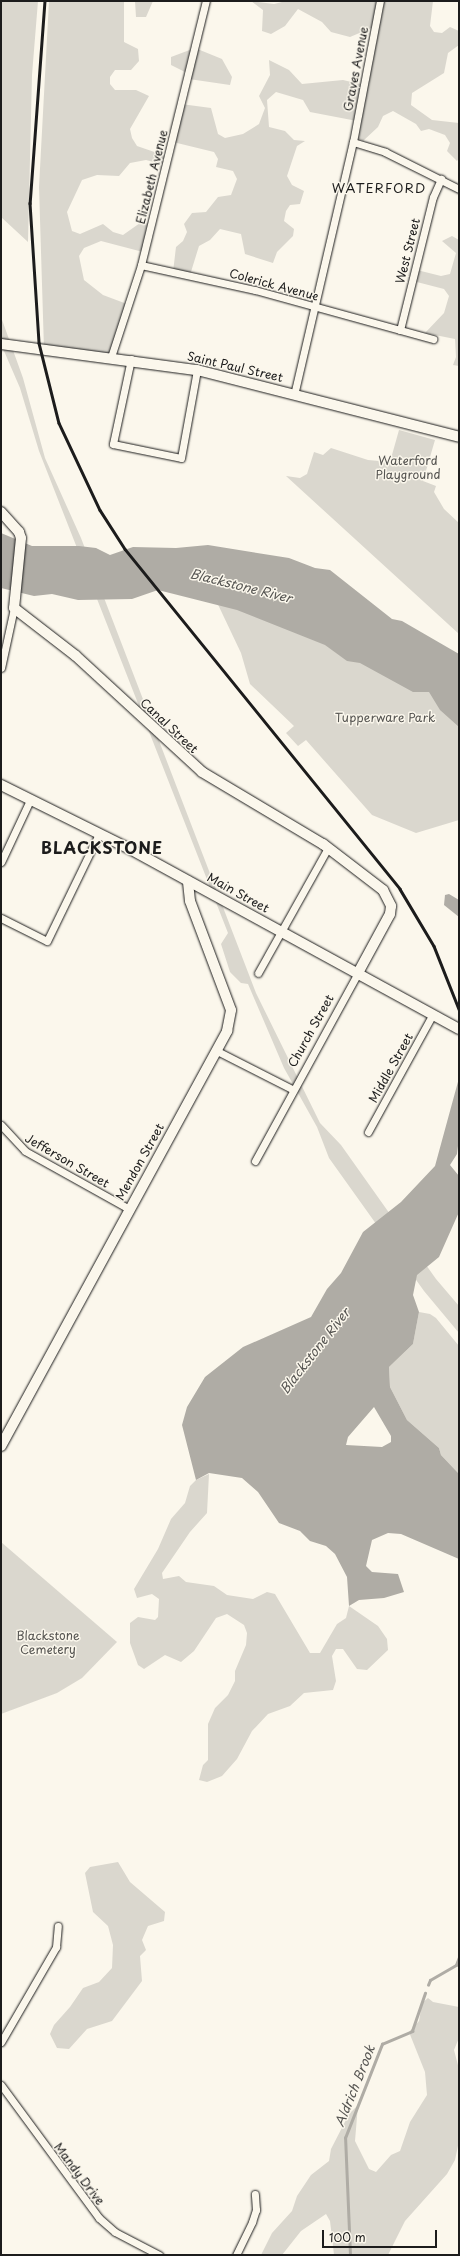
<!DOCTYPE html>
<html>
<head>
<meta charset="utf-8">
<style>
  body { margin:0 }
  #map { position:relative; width:460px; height:2256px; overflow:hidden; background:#fbf7ec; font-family:"Playpen Sans",sans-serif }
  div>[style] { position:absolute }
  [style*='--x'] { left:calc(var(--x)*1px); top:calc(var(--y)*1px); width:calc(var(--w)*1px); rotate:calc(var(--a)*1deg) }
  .green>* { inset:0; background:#dad7ce }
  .water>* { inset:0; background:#afaca5 }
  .stream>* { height:2.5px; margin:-1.25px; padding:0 1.25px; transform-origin:1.25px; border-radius:1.25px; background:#afaca5 }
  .roads { filter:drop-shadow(0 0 1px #1c1c1c) drop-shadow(0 0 1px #1c1c1c) }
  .street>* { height:7px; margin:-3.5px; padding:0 3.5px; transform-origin:3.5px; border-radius:3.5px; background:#fbf7ec }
  .secondary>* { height:10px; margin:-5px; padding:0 5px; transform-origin:5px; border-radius:5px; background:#fbf7ec }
  .rail>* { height:2.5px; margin:-1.25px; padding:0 1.25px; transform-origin:1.25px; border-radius:1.25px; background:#1c1c1c }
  span { translate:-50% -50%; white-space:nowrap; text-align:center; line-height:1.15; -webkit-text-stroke:3px #fbf7ec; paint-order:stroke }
  .street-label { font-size:12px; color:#1c1c1c }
  .park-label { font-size:12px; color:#555451 }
  .neighbourhood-label { font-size:13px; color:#1c1c1c; letter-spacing:1px }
  .water-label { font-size:13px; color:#575653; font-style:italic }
  .district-label { font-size:16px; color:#1c1c1c; font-weight:700; letter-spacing:1px }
  .frame { position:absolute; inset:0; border:2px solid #1c1c1c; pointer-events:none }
  .scale { position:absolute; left:322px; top:2230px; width:115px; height:18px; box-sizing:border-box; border:2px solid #1c1c1c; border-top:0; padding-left:5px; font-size:12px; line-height:14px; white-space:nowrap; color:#1c1c1c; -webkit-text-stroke:3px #fbf7ec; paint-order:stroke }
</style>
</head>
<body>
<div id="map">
  <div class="green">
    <div style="clip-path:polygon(1px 1px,38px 1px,32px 75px,28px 242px,1px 217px)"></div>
    <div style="clip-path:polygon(49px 1px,124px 1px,124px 42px,138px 49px,139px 61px,131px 70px,115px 70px,110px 77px,110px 84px,115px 90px,136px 90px,149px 96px,130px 129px,132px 138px,137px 146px,166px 156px,165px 165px,146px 160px,130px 163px,119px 176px,97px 175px,82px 180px,67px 212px,72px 231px,80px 234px,103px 224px,113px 232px,123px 235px,140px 223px,151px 223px,143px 252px,101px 241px,84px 248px,79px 256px,84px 280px,103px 295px,127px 304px,112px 354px,44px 349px,39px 187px)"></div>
    <div style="clip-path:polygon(135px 1px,153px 1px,146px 17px,136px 17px)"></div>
    <div style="clip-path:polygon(251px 1px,274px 4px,286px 1px,433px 1px,430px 26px,434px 32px,442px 33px,450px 27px,459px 31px,459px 45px,448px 53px,444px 73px,412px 93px,411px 105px,432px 120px,459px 123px,459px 158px,457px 161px,447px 151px,450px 143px,445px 135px,429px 129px,421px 131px,416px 124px,393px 111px,383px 116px,378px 127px,363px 141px,355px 137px,357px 121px,310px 112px,303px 100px,276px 92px,267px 100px,269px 127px,285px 131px,294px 140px,305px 141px,297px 146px,287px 176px,292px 185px,304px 191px,300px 204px,290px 205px,286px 211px,284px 221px,294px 229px,293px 236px,277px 252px,273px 263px,245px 254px,241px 234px,220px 229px,210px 240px,199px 246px,190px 275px,173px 272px,176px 247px,183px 241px,187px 232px,184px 224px,192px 213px,206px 212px,218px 197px,231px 195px,237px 179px,233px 171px,216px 167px,218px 159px,214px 152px,173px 142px,181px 104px,211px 108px,218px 134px,225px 138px,243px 134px,259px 124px,265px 108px,259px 96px,270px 75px,269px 60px,289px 70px,302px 84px,343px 80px,364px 85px,376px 26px,350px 37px,331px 32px,322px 22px,298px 9px,285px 26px,271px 34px,262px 31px,263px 10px)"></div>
    <div style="clip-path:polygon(195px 48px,222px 59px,232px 77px,230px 85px,189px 79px,187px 73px,171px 65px,171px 57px)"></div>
    <div style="clip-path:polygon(452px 236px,459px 240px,459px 366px,453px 365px,456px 357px,455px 339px,425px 333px,444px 313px,449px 296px,444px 289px,413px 281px,417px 270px,441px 276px,450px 274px,456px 253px,442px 241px)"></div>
    <div style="clip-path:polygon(1px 317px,23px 378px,45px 458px,81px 538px,256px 993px,320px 1123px,341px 1145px,436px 1279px,459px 1306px,459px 1333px,424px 1291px,329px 1158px,317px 1127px,284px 1068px,248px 984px,241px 983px,230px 972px,221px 944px,228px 933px,39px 451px,20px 388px,1px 344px)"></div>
    <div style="clip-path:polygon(399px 430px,435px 440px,423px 481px,436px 486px,434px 492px,444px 509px,459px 523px,459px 634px,286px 476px,300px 478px,307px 474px,314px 452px,323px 455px,331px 448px,368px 460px,390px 462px)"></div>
    <div style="clip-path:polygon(213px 594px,459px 658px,459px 820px,416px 833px,372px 815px,306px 740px,298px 746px,286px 733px,294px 726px,250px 684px,241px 653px)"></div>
    <div style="clip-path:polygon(419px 1312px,430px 1314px,436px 1318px,459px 1346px,459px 1474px,441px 1455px,439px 1448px,407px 1420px,390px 1387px,389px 1367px,413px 1344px)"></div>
    <div style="clip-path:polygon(209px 1474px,207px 1513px,190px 1532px,162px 1573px,163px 1579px,179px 1576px,186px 1582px,214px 1586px,227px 1595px,253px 1599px,267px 1592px,275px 1594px,310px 1653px,320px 1653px,337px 1624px,346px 1618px,349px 1606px,378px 1626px,387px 1639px,388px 1650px,367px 1670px,357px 1669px,343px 1649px,336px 1649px,332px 1656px,336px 1681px,333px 1690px,304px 1693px,290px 1706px,268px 1714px,252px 1731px,237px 1759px,222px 1776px,207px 1782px,199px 1780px,203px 1765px,208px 1760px,208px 1724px,215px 1708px,228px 1695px,235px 1681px,235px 1671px,246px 1645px,247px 1633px,244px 1625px,227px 1614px,216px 1618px,194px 1651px,181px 1662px,165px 1655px,144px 1669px,138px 1665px,130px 1643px,130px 1623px,138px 1617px,155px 1620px,158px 1617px,159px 1599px,152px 1594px,137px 1598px,134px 1589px,158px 1549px,171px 1519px,185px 1503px,190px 1486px,196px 1480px)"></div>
    <div style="clip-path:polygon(1px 1542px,117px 1642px,82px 1678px,57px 1693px,1px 1714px)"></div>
    <div style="clip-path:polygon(118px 1862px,130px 1882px,165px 1912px,164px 1921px,148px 1926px,142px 1940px,146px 1950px,140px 1956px,142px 1981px,112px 2021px,87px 2029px,69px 2049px,57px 2048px,50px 2034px,54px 2025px,70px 2007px,83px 1988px,99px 1982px,112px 1968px,113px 1945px,108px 1926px,93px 1912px,85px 1873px,90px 1867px)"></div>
    <div style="clip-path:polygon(428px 1998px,433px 2002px,459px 2007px,459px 2038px,454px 2050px,459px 2069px,459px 2141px,455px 2160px,447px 2174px,405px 2221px,388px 2255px,334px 2255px,330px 2221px,326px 2214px,301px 2231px,282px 2255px,261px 2255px,272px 2233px,292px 2211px,297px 2196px,311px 2175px,329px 2161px,331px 2149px,349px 2114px,358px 2105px,355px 2141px,369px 2169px,376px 2172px,391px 2155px,400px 2151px,410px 2122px,427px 2095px,425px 2072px,409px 2032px,419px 2021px,422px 2003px)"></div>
  </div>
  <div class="water">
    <div style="clip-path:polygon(1px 533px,32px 546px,79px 546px,96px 548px,110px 555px,133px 547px,176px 548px,208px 545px,289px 558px,315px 568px,330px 570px,392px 619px,402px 621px,459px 654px,459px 727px,440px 710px,429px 692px,413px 692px,360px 663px,347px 661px,325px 645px,237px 610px,158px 590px,132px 599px,78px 600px,52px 594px,34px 596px,1px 588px)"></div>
    <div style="clip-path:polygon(449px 894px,459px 900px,459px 917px,444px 905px,445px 895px)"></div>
    <div style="clip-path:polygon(evenodd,459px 1078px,459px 1138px,457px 1154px,450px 1165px,459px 1176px,459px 1212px,439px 1257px,417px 1275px,413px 1295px,419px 1312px,413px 1344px,389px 1367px,390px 1387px,407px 1420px,439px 1448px,441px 1455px,459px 1474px,459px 1559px,401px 1534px,388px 1533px,372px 1540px,366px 1566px,372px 1572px,398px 1574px,404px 1592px,384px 1598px,359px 1600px,349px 1606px,347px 1577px,335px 1554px,326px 1546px,310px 1541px,300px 1531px,279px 1523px,258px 1492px,242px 1478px,209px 1473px,196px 1480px,182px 1425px,187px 1407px,205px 1377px,243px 1347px,311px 1317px,327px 1289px,341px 1273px,363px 1232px,401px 1202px,435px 1166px,459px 1078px,374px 1407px,391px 1436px,391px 1442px,382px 1447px,346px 1445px,348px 1437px,374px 1407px)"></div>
  </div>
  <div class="stream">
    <div style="--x:428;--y:1985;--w:5;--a:-68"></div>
    <div style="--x:430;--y:1980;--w:30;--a:-30"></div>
    <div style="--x:456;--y:1965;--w:9;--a:-69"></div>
    <div style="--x:350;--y:2255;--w:117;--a:-92.4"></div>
    <div style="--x:345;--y:2138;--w:101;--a:-68.5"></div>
    <div style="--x:382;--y:2044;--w:33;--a:-23"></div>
    <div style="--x:412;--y:2031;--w:40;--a:-71.1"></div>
  </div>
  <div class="roads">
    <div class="street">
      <div style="--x:353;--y:142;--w:34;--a:17"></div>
      <div style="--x:385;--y:152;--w:83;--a:26.6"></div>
      <div style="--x:141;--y:265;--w:117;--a:12.4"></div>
      <div style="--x:255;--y:290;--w:185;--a:15.4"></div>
      <div style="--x:400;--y:330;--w:137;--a:-76.1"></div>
      <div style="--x:433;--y:197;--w:20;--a:-66"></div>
      <div style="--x:111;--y:357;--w:97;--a:-71.9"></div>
      <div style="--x:141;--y:265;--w:272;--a:-76.2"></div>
      <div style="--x:131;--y:359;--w:87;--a:102"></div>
      <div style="--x:113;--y:444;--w:69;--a:11.6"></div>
      <div style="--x:181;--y:458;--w:89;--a:-79.7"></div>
      <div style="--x:294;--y:395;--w:260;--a:-76.9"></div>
      <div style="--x:353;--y:142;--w:144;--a:-79.2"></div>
      <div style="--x:1;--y:668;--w:61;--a:-77.8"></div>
      <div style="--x:1;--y:862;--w:68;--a:-64.9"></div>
      <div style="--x:1;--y:918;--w:51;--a:26.6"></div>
      <div style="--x:47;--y:941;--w:119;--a:-64.1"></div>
      <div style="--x:258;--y:973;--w:143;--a:-60.8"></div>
      <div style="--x:217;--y:1051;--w:84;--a:26.9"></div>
      <div style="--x:1;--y:1125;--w:35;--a:47"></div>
      <div style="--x:25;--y:1151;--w:119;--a:29.1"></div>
      <div style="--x:368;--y:1132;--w:135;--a:-61.2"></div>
      <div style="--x:255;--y:1161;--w:214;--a:-61.3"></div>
      <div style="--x:1;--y:2042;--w:110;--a:-59.9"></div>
      <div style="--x:56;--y:1947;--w:21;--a:-85"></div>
      <div style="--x:1;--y:2085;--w:165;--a:53.6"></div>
      <div style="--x:99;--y:2218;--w:21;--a:41"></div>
      <div style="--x:115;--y:2232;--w:50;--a:27.6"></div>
      <div style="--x:236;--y:2255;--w:37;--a:-64"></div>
      <div style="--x:252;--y:2222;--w:13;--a:-72"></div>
      <div style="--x:256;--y:2210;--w:16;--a:-94"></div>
    </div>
    <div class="secondary">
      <div style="--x:1;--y:344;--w:198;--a:7.6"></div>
      <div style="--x:197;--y:370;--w:270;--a:14.3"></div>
      <div style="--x:1;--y:512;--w:27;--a:48"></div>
      <div style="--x:19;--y:532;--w:6;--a:72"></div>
      <div style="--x:21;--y:538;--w:70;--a:95.7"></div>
      <div style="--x:14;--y:608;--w:78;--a:37.7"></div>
      <div style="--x:76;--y:656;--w:171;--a:42.6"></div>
      <div style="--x:202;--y:772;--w:141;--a:30.8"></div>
      <div style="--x:323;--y:844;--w:76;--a:37.5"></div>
      <div style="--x:383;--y:890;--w:18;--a:63"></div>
      <div style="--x:391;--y:906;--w:8;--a:97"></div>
      <div style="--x:390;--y:914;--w:67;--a:118.5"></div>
      <div style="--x:1;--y:785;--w:144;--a:26.4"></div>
      <div style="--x:130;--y:849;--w:375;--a:28.7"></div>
      <div style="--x:1;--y:1446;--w:473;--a:-61.4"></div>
      <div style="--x:227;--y:1031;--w:21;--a:-79"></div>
      <div style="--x:231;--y:1010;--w:116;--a:-110.6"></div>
      <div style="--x:190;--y:901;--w:20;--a:-96"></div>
    </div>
  </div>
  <div class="rail">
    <div style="--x:45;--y:1;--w:203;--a:94.2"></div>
    <div style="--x:30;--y:203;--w:140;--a:86.3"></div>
    <div style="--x:39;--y:343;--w:82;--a:76"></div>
    <div style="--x:59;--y:423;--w:96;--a:64.8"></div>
    <div style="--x:100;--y:510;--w:46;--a:57.3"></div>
    <div style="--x:125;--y:549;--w:437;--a:51"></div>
    <div style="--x:400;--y:889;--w:66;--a:59.2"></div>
    <div style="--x:434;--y:946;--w:68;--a:68.4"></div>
  </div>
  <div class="street-label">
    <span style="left:356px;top:69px;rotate:-79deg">Graves Avenue</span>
    <span style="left:152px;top:177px;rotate:-76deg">Elizabeth Avenue</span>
    <span style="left:408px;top:251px;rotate:-76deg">West Street</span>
    <span style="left:274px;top:285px;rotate:15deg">Colerick Avenue</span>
    <span style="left:235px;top:367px;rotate:13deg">Saint Paul Street</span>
    <span style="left:169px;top:726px;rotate:43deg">Canal Street</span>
    <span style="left:238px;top:893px;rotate:29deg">Main Street</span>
    <span style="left:311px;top:1031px;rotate:-61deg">Church Street</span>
    <span style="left:391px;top:1068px;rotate:-61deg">Middle Street</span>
    <span style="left:67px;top:1161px;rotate:30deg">Jefferson Street</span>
    <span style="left:140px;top:1162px;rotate:-61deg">Mendon Street</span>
    <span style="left:79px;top:2174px;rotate:53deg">Mandy Drive</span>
  </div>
  <div class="park-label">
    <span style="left:408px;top:468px">Waterford<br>Playground</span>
    <span style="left:385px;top:718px">Tupperware Park</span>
    <span style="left:48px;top:1643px">Blackstone<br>Cemetery</span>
  </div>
  <div class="neighbourhood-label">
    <span style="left:379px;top:188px">WATERFORD</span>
  </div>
  <div class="water-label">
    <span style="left:241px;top:586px;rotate:14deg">Blackstone River</span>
    <span style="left:315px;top:1351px;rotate:-52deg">Blackstone River</span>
    <span style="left:355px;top:2086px;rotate:-68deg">Aldrich Brook</span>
  </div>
  <div class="district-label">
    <span style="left:102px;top:847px">BLACKSTONE</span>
  </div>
  <div class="frame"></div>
  <div class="scale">100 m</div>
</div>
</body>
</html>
